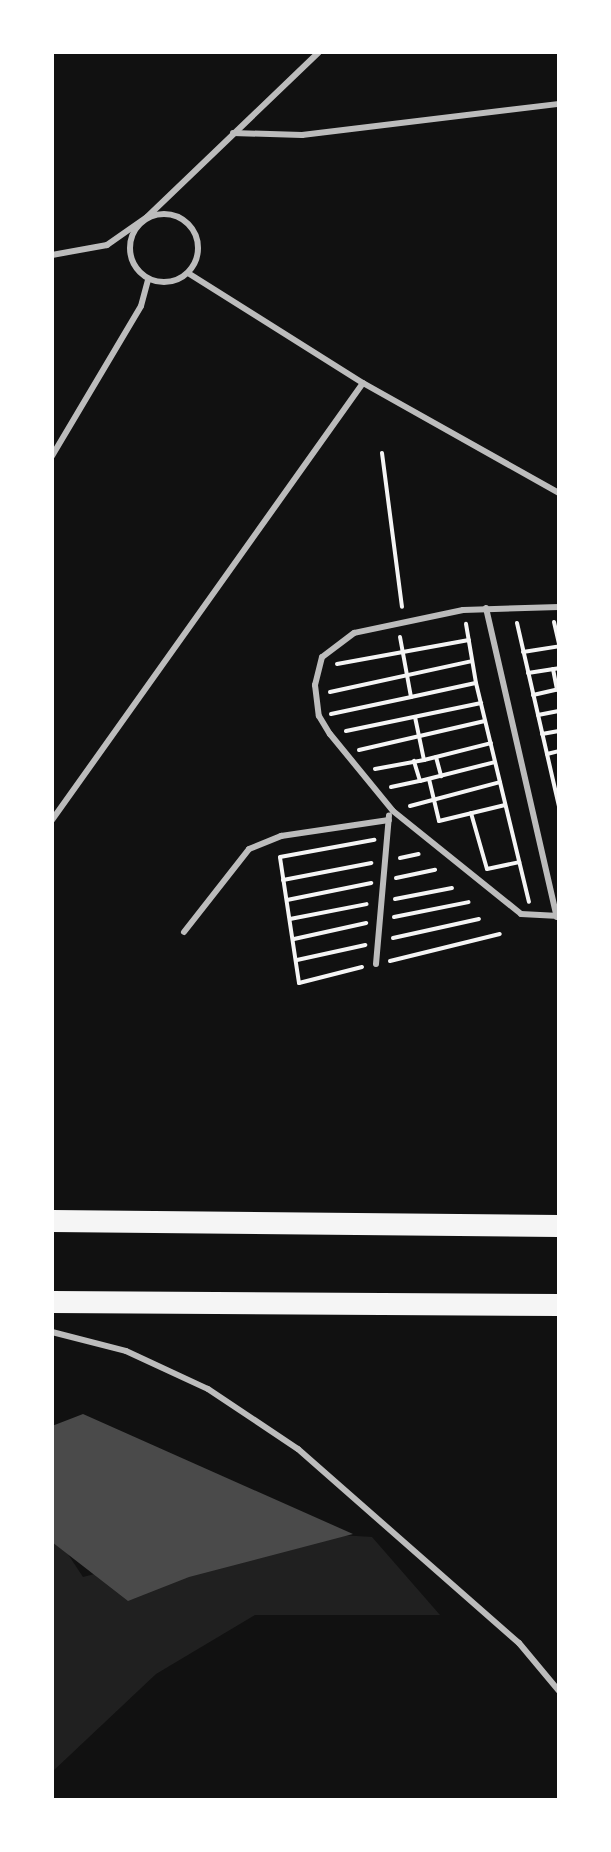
<!DOCTYPE html>
<html>
<head>
<meta charset="utf-8">
<style>
  body { margin:0 }
  #map { position:relative; width:611px; height:1852px; overflow:hidden; background:#111; font-family:Barlow,sans-serif }
  div>[style] { position:absolute }
  [style*='--x'] { left:calc(var(--x)*1px); top:calc(var(--y)*1px); width:calc(var(--w)*1px); rotate:calc(var(--a)*1deg) }
  .green>* { inset:0; background:#202020 }
  .building>* { inset:0; background:#4a4a4a }
  .path>* { height:4px; margin:-2px; padding:0 2px; transform-origin:2px; border-radius:2px; background:#f5f5f5 }
  .service>* { height:6px; margin:-3px; padding:0 3px; transform-origin:3px; border-radius:3px; background:#bcbcbc }
  .service>.ring { margin:-3px; padding:0; box-sizing:content-box; background:none; border:6px solid #bcbcbc; border-radius:50% }
  .motorway>* { height:22px; margin:-11px; padding:0 11px; transform-origin:11px; border-radius:11px; background:#f5f5f5 }
  span { translate:-50% -50%; white-space:nowrap; text-align:center; line-height:1.15; -webkit-text-stroke:8px #fff; paint-order:stroke }
  .frame { position:absolute; inset:0; border:54px solid #fff; pointer-events:none }
</style>
</head>
<body>
<div id="map">
  <div class="green">
    <div style="clip-path:polygon(52px 1530px,83px 1577px,262px 1530px,372px 1537px,440px 1615px,255px 1615px,156px 1674px,52px 1772px)"></div>
  </div>
  <div class="building">
    <div style="clip-path:polygon(83px 1414px,353px 1534px,189px 1577px,128px 1601px,52px 1542px,52px 1426px)"></div>
  </div>
  <div class="path">
    <div style="--x:382;--y:453;--w:155;--a:82.6"></div>
    <div style="--x:554;--y:622;--w:22;--a:77"></div>
    <div style="--x:517;--y:623;--w:188;--a:77.1"></div>
    <div style="--x:400;--y:637;--w:61;--a:79.6"></div>
    <div style="--x:411;--y:697;--w:66;--a:-12.2"></div>
    <div style="--x:476;--y:683;--w:60;--a:-99.6"></div>
    <div style="--x:523;--y:652;--w:36;--a:-9"></div>
    <div style="--x:337;--y:664;--w:134;--a:-10.3"></div>
    <div style="--x:553;--y:669;--w:21;--a:79"></div>
    <div style="--x:528;--y:673;--w:31;--a:-9"></div>
    <div style="--x:476;--y:683;--w:225;--a:76.4"></div>
    <div style="--x:330;--y:692;--w:145;--a:-12.3"></div>
    <div style="--x:533;--y:695;--w:27;--a:-13"></div>
    <div style="--x:331;--y:714;--w:82;--a:-12"></div>
    <div style="--x:538;--y:715;--w:21;--a:-11"></div>
    <div style="--x:415;--y:717;--w:44;--a:78.2"></div>
    <div style="--x:424;--y:760;--w:69;--a:-14.2"></div>
    <div style="--x:346;--y:731;--w:138;--a:-11.7"></div>
    <div style="--x:542;--y:734;--w:17;--a:-10"></div>
    <div style="--x:359;--y:750;--w:129;--a:-13"></div>
    <div style="--x:547;--y:754;--w:12;--a:-14"></div>
    <div style="--x:436;--y:757;--w:20;--a:75"></div>
    <div style="--x:375;--y:769;--w:50;--a:-10.4"></div>
    <div style="--x:429;--y:779;--w:43;--a:76.6"></div>
    <div style="--x:439;--y:821;--w:68;--a:-13.6"></div>
    <div style="--x:420;--y:781;--w:77;--a:-14.2"></div>
    <div style="--x:391;--y:787;--w:30;--a:-12"></div>
    <div style="--x:420;--y:781;--w:21;--a:-107"></div>
    <div style="--x:410;--y:806;--w:93;--a:-14.9"></div>
    <div style="--x:471;--y:813;--w:58;--a:74.1"></div>
    <div style="--x:487;--y:869;--w:33;--a:-12"></div>
    <div style="--x:400;--y:858;--w:19;--a:-12"></div>
    <div style="--x:396;--y:878;--w:40;--a:-12"></div>
    <div style="--x:283;--y:880;--w:90;--a:-10.9"></div>
    <div style="--x:395;--y:899;--w:58;--a:-10.9"></div>
    <div style="--x:287;--y:900;--w:86;--a:-11.4"></div>
    <div style="--x:394;--y:917;--w:76;--a:-11.3"></div>
    <div style="--x:290;--y:919;--w:78;--a:-11"></div>
    <div style="--x:393;--y:938;--w:88;--a:-12.5"></div>
    <div style="--x:294;--y:939;--w:74;--a:-12.5"></div>
    <div style="--x:297;--y:960;--w:70;--a:-12.4"></div>
    <div style="--x:390;--y:961;--w:113;--a:-13.8"></div>
    <div style="--x:362;--y:967;--w:65;--a:165.7"></div>
    <div style="--x:299;--y:983;--w:127;--a:-98.6"></div>
    <div style="--x:280;--y:857;--w:96;--a:-10.3"></div>
  </div>
  <div class="service">
    <div style="--x:233;--y:133;--w:69;--a:1.7"></div>
    <div style="--x:302;--y:135;--w:259;--a:-6.9"></div>
    <div class="ring" style="left:130px;top:214px;width:62px;height:62px"></div>
    <div style="--x:52;--y:255;--w:56;--a:-10.3"></div>
    <div style="--x:107;--y:245;--w:49;--a:-35"></div>
    <div style="--x:147;--y:217;--w:238;--a:-43.8"></div>
    <div style="--x:188;--y:273;--w:207;--a:32.2"></div>
    <div style="--x:363;--y:383;--w:225;--a:29.3"></div>
    <div style="--x:52;--y:456;--w:174;--a:-59.3"></div>
    <div style="--x:141;--y:306;--w:28;--a:-75"></div>
    <div style="--x:559;--y:607;--w:96;--a:178.2"></div>
    <div style="--x:463;--y:610;--w:111;--a:168.1"></div>
    <div style="--x:354;--y:633;--w:40;--a:143"></div>
    <div style="--x:322;--y:657;--w:29;--a:104"></div>
    <div style="--x:315;--y:685;--w:31;--a:83"></div>
    <div style="--x:319;--y:716;--w:21;--a:59"></div>
    <div style="--x:330;--y:734;--w:99;--a:50.7"></div>
    <div style="--x:393;--y:811;--w:164;--a:38.8"></div>
    <div style="--x:521;--y:914;--w:38;--a:3"></div>
    <div style="--x:486;--y:608;--w:317;--a:77.1"></div>
    <div style="--x:52;--y:820;--w:536;--a:-54.56"></div>
    <div style="--x:184;--y:932;--w:105;--a:-51.9"></div>
    <div style="--x:249;--y:849;--w:35;--a:-22"></div>
    <div style="--x:281;--y:836;--w:109;--a:-8.4"></div>
    <div style="--x:376;--y:964;--w:149;--a:-85"></div>
    <div style="--x:52;--y:1332;--w:76;--a:14.4"></div>
    <div style="--x:126;--y:1351;--w:90;--a:24.9"></div>
    <div style="--x:208;--y:1389;--w:108;--a:33.7"></div>
    <div style="--x:298;--y:1449;--w:294;--a:41.3"></div>
    <div style="--x:519;--y:1643;--w:62;--a:50.2"></div>
  </div>
  <div class="motorway">
    <div style="--x:52;--y:1221;--w:507;--a:0.57"></div>
    <div style="--x:52;--y:1302;--w:507;--a:0.34"></div>
  </div>
  <div class="frame"></div>
</div>
</body>
</html>
